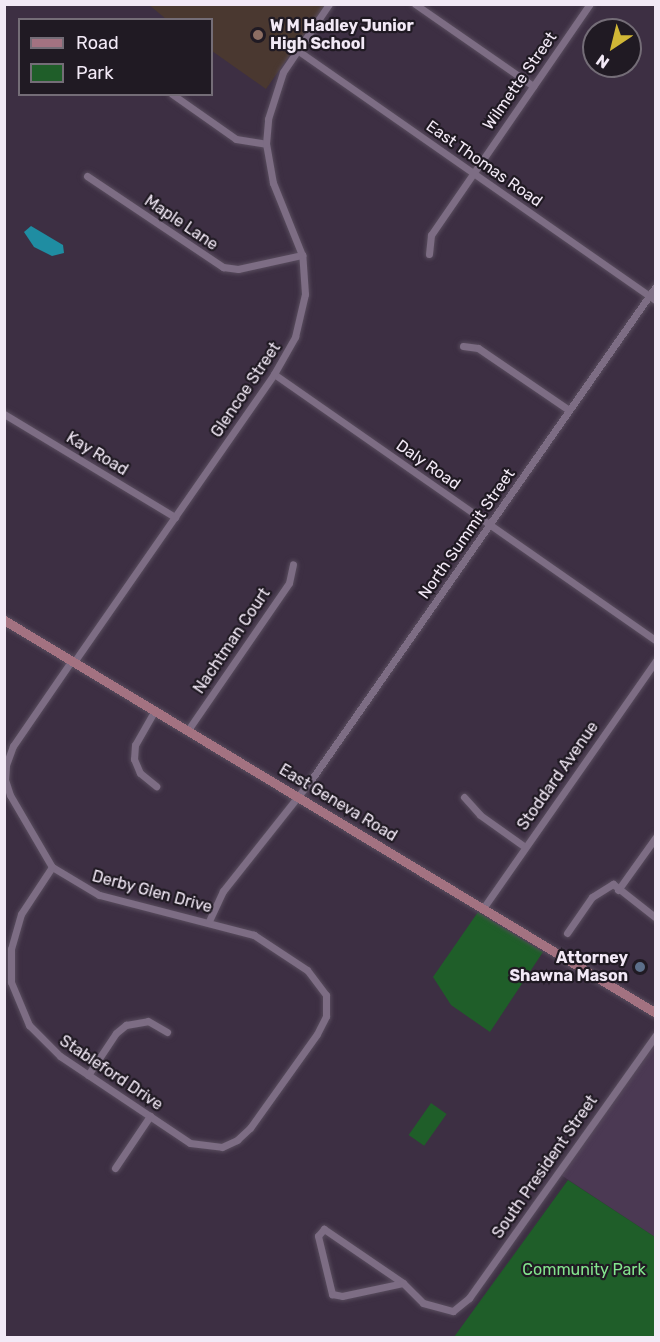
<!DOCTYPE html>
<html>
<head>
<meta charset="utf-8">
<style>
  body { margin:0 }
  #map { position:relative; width:660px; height:1342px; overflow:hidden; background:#3d2f43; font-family:Rubik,sans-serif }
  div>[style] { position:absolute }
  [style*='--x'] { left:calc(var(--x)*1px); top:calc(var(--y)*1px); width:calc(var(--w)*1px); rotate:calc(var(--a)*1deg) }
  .built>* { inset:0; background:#4b3953 }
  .education>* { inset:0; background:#4a3830 }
  .green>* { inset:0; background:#1f5e29; transform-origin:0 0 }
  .water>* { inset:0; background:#1f8da2 }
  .roads { filter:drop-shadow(0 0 2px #594d5e) drop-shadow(0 0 2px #594d5e) }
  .street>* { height:7px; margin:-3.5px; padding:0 3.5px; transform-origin:3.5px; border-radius:3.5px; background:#7d6d84 }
  .secondary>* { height:9px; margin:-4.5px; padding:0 4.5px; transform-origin:4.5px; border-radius:4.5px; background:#a37281 }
  .dots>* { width:16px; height:16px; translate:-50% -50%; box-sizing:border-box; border:3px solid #201a23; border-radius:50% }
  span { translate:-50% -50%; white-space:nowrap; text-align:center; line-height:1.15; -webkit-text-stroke:4.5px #201a23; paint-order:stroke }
  .poi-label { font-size:16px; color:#f2e9f6; font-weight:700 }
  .left { translate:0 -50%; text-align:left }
  .right { translate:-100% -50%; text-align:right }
  .street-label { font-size:16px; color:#f2e9f6 }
  .park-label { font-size:16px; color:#84e58e }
  .frame { position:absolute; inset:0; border:6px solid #f2e9f6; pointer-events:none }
  .legend { position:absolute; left:18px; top:18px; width:195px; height:78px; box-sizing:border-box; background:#201a23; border:2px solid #746d77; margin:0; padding:8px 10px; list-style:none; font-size:18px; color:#f2e9f6 }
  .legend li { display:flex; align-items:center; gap:12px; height:30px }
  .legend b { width:30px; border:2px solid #746d77 }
  .north { position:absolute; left:582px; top:18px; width:60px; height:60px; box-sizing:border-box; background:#201a23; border:2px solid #746d77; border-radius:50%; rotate:215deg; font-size:16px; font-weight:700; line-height:24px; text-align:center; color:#f2e9f6 }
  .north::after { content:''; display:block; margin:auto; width:21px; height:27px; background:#d1b736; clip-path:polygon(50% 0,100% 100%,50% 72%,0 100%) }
</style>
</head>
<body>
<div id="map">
  <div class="built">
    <div style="clip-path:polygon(655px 1041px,655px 1237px,561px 1175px)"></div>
  </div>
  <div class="education">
    <div style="clip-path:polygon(148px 4px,325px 5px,266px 89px,212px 51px,212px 20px,166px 19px)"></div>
  </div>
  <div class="green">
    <div style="clip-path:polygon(478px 912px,543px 952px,490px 1032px,451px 1005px,433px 977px)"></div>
    <div style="left:431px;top:1103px;width:19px;height:39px;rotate:35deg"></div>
    <div style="clip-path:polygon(568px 1180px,655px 1237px,655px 1337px,454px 1337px)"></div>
  </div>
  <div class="water">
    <div style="clip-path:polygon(31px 226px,63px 245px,64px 253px,52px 256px,34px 247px,24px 232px)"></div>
  </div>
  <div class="roads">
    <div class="street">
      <div style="--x:415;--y:4;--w:144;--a:34.8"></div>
      <div style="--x:297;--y:50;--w:437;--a:34.9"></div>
      <div style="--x:172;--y:94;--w:78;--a:35.1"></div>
      <div style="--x:236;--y:139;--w:30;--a:9"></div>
      <div style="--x:87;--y:176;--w:164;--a:33.8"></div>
      <div style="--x:223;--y:267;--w:15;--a:8"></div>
      <div style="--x:238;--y:269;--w:66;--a:-12.3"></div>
      <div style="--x:429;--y:254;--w:19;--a:-84"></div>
      <div style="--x:431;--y:235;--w:280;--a:-55.5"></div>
      <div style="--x:463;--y:346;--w:15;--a:8"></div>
      <div style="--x:478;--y:348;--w:110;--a:34.3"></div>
      <div style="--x:274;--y:374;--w:465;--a:34.9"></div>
      <div style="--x:4;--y:414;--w:200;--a:31.1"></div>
      <div style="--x:74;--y:662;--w:351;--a:-55.2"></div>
      <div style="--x:274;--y:374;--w:43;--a:-60.4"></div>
      <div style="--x:295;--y:337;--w:44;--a:-76.9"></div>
      <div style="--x:305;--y:294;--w:39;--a:-94"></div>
      <div style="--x:302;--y:255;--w:78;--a:-111.9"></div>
      <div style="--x:273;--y:183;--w:40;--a:-100"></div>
      <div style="--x:266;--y:144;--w:25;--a:-85"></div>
      <div style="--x:268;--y:119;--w:49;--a:-72.3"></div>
      <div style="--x:283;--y:72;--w:82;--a:-55.9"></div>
      <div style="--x:155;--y:710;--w:40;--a:119.7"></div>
      <div style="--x:135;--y:745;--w:14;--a:94"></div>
      <div style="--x:134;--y:759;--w:15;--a:67"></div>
      <div style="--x:140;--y:773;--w:21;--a:39"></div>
      <div style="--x:188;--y:730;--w:178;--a:-55.5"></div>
      <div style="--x:289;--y:583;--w:19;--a:-78"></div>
      <div style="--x:464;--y:797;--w:24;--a:48"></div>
      <div style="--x:480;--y:815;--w:55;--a:35.4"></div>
      <div style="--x:52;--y:867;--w:56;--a:123.4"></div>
      <div style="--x:21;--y:914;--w:36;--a:106"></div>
      <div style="--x:11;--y:949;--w:33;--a:90"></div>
      <div style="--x:11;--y:982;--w:47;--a:67.3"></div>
      <div style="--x:29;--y:1025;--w:44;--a:45"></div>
      <div style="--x:60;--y:1056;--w:156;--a:33.8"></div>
      <div style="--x:190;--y:1143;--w:32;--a:7"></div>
      <div style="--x:222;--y:1147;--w:17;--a:-25"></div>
      <div style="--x:237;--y:1140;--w:18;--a:-43"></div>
      <div style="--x:250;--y:1128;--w:115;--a:-54.5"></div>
      <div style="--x:317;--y:1034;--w:20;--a:-63"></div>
      <div style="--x:326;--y:1016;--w:21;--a:-90"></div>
      <div style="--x:326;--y:995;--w:31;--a:-127"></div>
      <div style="--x:307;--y:970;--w:64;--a:-146.6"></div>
      <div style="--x:254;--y:935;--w:160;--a:-165.5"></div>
      <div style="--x:99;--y:895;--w:55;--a:-149.2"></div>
      <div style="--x:52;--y:867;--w:83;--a:-120.3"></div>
      <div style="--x:10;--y:795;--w:16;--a:-108"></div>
      <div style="--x:5;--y:780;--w:15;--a:-86"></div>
      <div style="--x:6;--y:765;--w:20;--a:-70"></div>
      <div style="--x:13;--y:746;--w:104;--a:-55.5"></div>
      <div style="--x:618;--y:890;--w:65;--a:-54.4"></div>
      <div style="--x:484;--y:907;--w:301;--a:-55.1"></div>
      <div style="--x:209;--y:921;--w:33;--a:-65"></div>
      <div style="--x:223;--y:891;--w:142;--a:-51.6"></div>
      <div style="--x:311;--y:780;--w:603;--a:-55.07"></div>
      <div style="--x:567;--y:933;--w:44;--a:-55.2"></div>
      <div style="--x:592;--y:897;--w:25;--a:-32"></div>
      <div style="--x:613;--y:884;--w:55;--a:38.3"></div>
      <div style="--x:88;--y:1075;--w:50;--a:-56.3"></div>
      <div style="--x:116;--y:1033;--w:13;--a:-39"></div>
      <div style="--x:126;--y:1025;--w:22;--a:-10"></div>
      <div style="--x:148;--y:1021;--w:22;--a:30"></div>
      <div style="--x:115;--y:1168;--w:63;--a:-56.1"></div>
      <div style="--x:403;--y:1283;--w:96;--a:-145.6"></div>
      <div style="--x:324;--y:1229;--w:9;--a:131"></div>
      <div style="--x:318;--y:1236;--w:60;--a:76.4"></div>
      <div style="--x:332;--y:1294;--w:10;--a:11"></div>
      <div style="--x:342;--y:1296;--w:62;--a:-12"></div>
      <div style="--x:403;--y:1283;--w:28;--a:45"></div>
      <div style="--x:423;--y:1303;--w:31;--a:15"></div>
      <div style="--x:453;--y:1311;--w:21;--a:-39"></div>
      <div style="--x:469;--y:1298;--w:323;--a:-54.6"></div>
    </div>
    <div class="secondary">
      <div style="--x:4;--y:620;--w:761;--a:31.08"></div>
    </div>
  </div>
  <div class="dots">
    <div style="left:258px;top:35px;background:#8d6e63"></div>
    <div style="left:640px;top:967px;background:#5c6f8a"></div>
  </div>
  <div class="poi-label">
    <span class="left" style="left:270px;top:35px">W M Hadley Junior<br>High School</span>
    <span class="right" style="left:628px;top:967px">Attorney<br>Shawna Mason</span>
  </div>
  <div class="street-label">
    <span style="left:520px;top:81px;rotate:-55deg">Wilmette Street</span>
    <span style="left:484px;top:164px;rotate:35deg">East Thomas Road</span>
    <span style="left:181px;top:223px;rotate:34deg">Maple Lane</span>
    <span style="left:246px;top:390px;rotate:-56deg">Glencoe Street</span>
    <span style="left:97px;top:454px;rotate:31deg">Kay Road</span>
    <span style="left:428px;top:465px;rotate:35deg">Daly Road</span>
    <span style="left:467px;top:534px;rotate:-55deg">North Summit Street</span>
    <span style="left:232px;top:641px;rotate:-56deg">Nachtman Court</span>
    <span style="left:558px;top:776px;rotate:-55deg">Stoddard Avenue</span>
    <span style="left:338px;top:803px;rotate:31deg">East Geneva Road</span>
    <span style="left:152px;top:892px;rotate:15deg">Derby Glen Drive</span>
    <span style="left:111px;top:1073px;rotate:34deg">Stableford Drive</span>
    <span style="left:545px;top:1167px;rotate:-55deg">South President Street</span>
  </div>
  <div class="park-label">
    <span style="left:584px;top:1270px">Community Park</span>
  </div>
  <div class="frame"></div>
  <ul class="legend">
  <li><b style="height:8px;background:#a37281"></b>Road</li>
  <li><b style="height:16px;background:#1f5e29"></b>Park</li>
  </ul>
  <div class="north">N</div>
</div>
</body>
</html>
